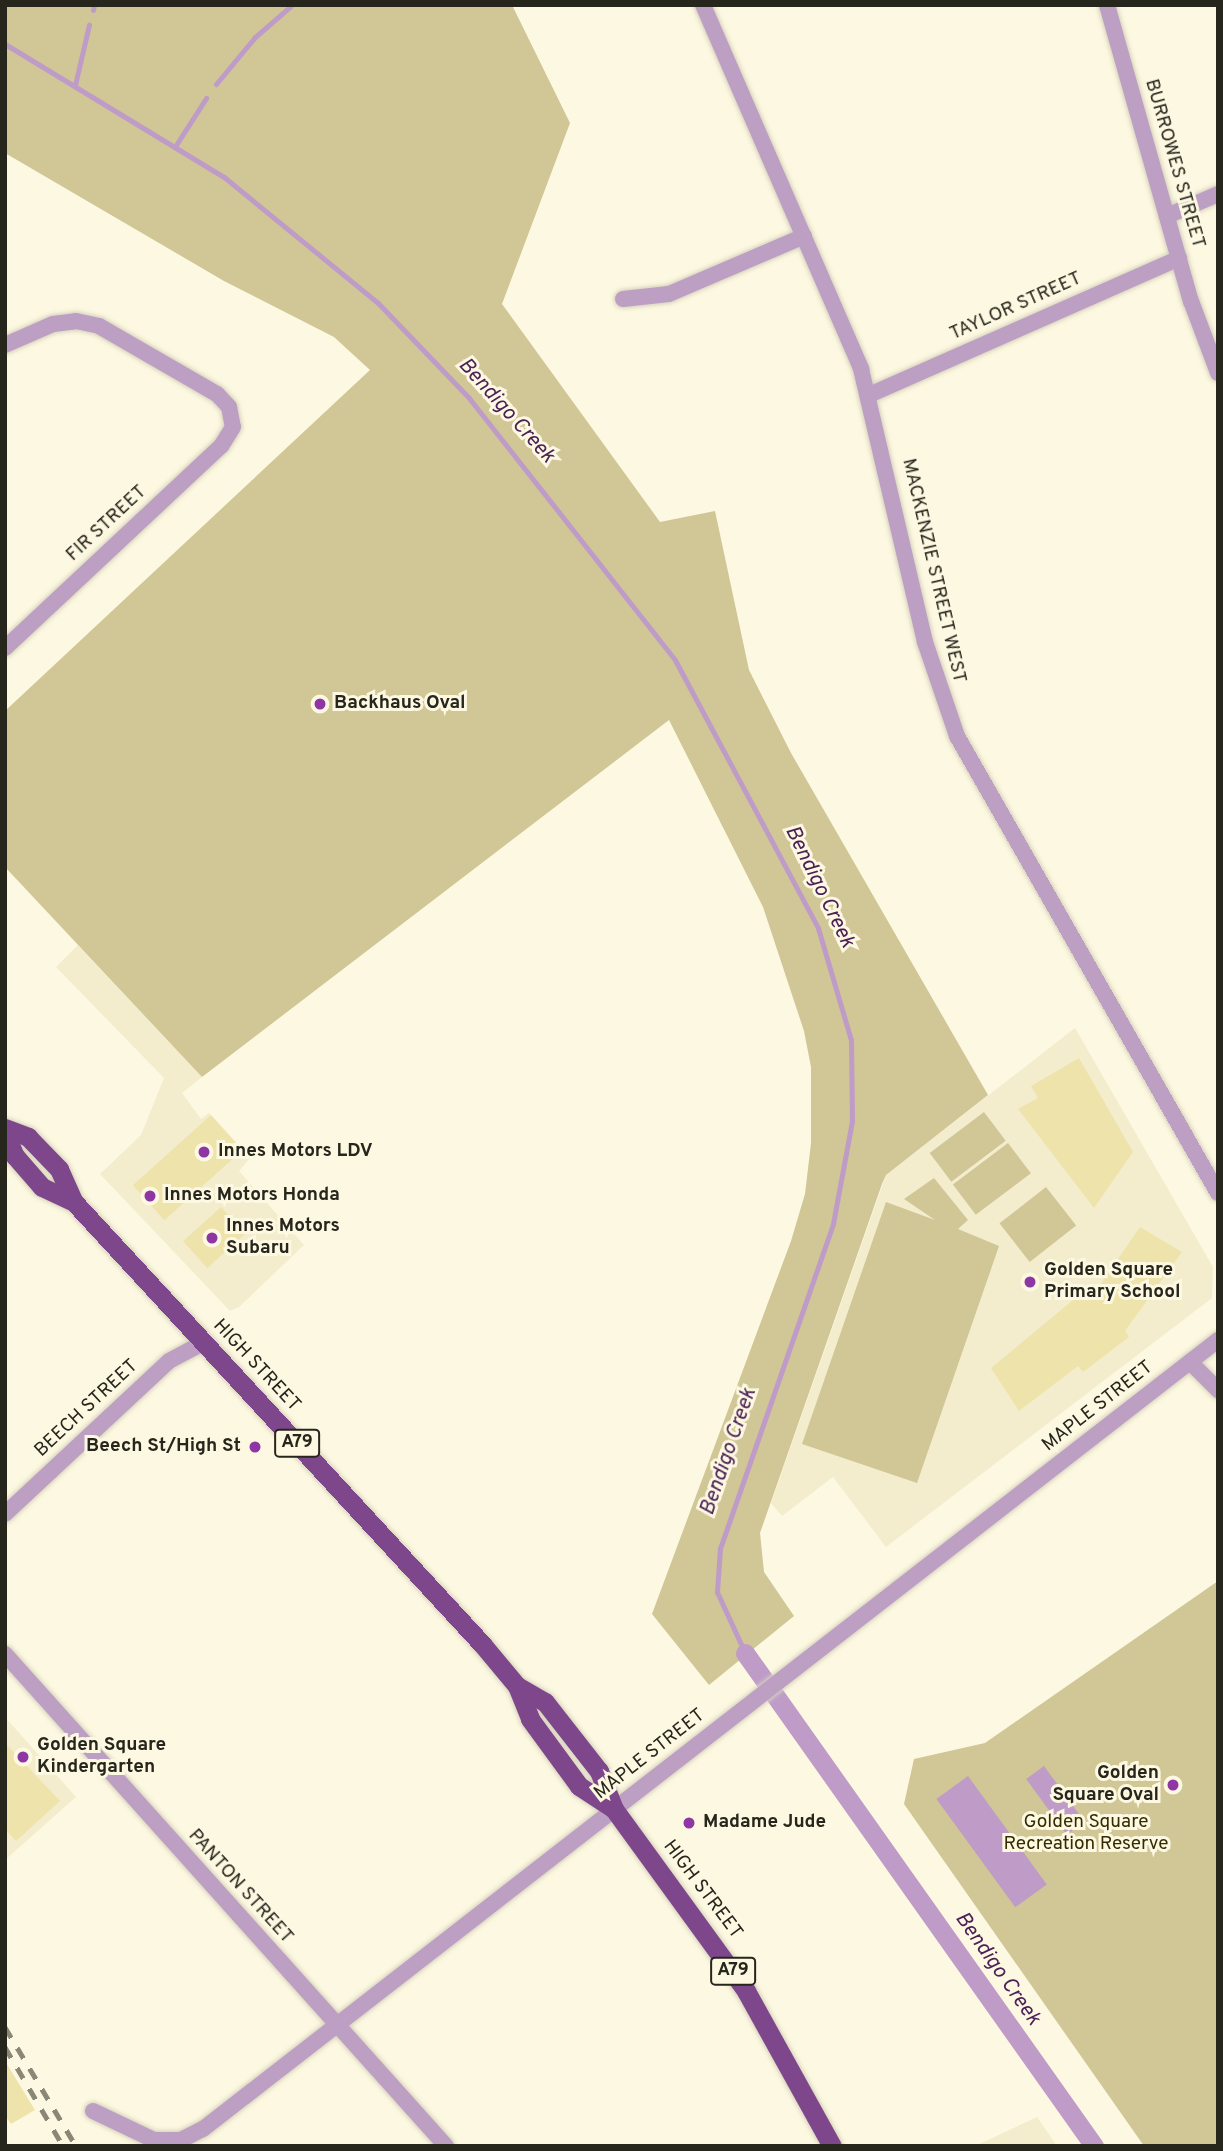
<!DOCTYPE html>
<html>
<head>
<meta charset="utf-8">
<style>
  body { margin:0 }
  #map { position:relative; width:1223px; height:2151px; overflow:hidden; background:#fdf8e1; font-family:Overpass,sans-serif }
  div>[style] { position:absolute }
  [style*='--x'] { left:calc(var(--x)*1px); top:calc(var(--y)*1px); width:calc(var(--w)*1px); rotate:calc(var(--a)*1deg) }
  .built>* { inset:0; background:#f3edce }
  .green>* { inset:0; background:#d0c696; transform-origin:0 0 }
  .water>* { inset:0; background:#bf9cc8; transform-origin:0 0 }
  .stream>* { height:5px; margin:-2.5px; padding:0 2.5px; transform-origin:2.5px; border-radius:2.5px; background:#bf9cc8 }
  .canal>* { height:19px; margin:-9.5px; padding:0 9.5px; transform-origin:9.5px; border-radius:9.5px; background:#bf9cc8 }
  .building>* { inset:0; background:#eee3ab; transform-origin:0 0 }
  .roads { filter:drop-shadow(0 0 2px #d6d2be) drop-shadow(0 0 2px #d6d2be) }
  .minor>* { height:16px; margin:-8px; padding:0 8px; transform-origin:8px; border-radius:8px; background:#bc9fc3 }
  .trunk>* { height:19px; margin:-9.5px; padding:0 9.5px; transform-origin:9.5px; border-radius:9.5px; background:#7e468b }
  .rail>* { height:5px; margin-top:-2.5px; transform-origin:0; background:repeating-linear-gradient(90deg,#8a8777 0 12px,transparent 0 24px) }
  .dots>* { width:19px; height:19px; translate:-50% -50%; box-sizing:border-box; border:4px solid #fdf8e1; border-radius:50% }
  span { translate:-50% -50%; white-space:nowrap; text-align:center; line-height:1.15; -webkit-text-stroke:6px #fdf8e1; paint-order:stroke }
  .shield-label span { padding:2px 5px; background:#fdf8e1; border:2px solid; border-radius:5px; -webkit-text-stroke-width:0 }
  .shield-label { font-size:18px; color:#27261d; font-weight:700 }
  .street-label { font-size:19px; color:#27261d }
  .poi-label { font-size:19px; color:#27261d; font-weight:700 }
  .left { translate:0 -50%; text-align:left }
  .right { translate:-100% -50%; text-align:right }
  .park-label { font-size:19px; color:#342c00 }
  .water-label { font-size:21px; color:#4c2157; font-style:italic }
  .frame { position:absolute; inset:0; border:7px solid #27261d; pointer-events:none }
</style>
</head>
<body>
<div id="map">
  <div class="built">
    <div style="clip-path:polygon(78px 945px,202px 1077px,182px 1093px,201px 1119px,209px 1113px,250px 1158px,239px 1171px,304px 1245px,239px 1307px,230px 1311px,100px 1174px,141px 1135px,164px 1078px,56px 967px)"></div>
    <div style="clip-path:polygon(1075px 1028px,1213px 1267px,1212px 1298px,886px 1547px,833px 1477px,782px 1516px,771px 1503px,886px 1175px)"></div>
    <div style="clip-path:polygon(5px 1717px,76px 1797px,5px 1860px)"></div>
    <div style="clip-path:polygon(1037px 2117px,1057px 2146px,975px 2146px)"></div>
  </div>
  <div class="green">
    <div style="clip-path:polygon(5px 5px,512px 5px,570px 123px,502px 304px,660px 522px,715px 511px,749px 670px,791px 753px,988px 1095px,886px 1175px,882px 1184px,760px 1533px,764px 1572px,794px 1616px,709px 1685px,652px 1614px,791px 1241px,805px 1194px,811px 1143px,811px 1067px,804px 1031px,763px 907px,669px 720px,202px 1077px,5px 867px,5px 711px,370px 370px,334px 337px,224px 281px,5px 153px)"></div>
    <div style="left:984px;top:1112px;width:36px;height:68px;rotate:53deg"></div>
    <div style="left:1008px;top:1143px;width:38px;height:69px;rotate:53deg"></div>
    <div style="clip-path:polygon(934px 1178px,968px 1220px,958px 1229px,999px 1246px,917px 1483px,802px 1444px,886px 1202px,935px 1220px,904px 1199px)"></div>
    <div style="left:1046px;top:1187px;width:49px;height:59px;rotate:52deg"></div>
    <div style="clip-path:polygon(1218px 1581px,1218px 2144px,1144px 2146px,904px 1804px,914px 1759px,985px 1743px)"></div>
  </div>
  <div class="water">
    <div style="left:1044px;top:1766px;width:69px;height:22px;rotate:54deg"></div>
    <div style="left:968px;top:1776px;width:134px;height:39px;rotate:54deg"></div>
  </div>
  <div class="stream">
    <div style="--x:93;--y:10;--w:5;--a:-79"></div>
    <div style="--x:5;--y:44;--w:256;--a:31.3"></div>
    <div style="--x:224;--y:177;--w:199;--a:39.3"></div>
    <div style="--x:378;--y:303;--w:132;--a:46.2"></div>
    <div style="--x:469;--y:398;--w:333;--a:51.8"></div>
    <div style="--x:675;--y:660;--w:304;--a:61.9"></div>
    <div style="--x:818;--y:928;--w:117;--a:73.6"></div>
    <div style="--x:851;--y:1040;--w:81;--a:89.3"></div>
    <div style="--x:852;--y:1121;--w:105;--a:100.5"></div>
    <div style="--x:833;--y:1224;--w:343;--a:109.2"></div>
    <div style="--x:720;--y:1548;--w:44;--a:93.9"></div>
    <div style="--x:717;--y:1592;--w:67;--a:65.3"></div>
    <div style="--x:216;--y:84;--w:61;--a:-50.3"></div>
    <div style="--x:255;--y:37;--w:49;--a:-40.9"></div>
    <div style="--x:75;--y:85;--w:62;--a:-76.9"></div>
    <div style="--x:176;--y:145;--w:56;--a:-57.4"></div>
  </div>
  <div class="canal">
    <div style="--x:745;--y:1653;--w:604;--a:54.7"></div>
  </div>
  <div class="building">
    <div style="clip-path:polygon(1079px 1058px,1133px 1152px,1094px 1208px,1018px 1109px,1038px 1098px,1031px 1086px)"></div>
    <div style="left:211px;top:1115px;width:47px;height:105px;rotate:48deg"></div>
    <div style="left:221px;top:1207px;width:36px;height:51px;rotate:48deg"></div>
    <div style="clip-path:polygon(1140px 1227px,1182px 1252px,1125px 1331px,1129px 1337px,1083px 1372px,1078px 1366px,1019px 1411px,991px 1368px,1090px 1286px,1095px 1292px)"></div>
    <div style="clip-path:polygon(5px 1743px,60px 1801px,16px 1841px,5px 1829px)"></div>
    <div style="clip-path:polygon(5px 2061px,35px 2110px,11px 2124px,5px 2116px)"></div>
  </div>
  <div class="roads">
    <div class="minor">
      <div style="--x:703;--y:5;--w:397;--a:66.5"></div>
      <div style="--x:861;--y:369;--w:280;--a:76.8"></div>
      <div style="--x:925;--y:642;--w:99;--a:71.2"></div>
      <div style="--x:957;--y:736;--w:526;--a:60.27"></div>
      <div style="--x:1107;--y:5;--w:308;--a:74.2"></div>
      <div style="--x:1191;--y:301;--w:77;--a:69.4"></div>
      <div style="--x:1167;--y:216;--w:56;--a:-23.3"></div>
      <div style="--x:623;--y:299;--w:46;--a:-6.2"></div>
      <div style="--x:669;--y:294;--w:147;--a:-23.2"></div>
      <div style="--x:5;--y:345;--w:52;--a:-23.6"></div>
      <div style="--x:53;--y:324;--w:23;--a:-7"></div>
      <div style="--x:76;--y:321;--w:24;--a:12"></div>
      <div style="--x:99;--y:326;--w:136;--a:30"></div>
      <div style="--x:217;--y:394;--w:18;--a:47"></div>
      <div style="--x:229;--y:407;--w:20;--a:79"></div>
      <div style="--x:233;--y:427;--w:22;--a:122"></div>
      <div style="--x:221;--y:446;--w:296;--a:136.9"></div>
      <div style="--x:869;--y:395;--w:339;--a:-23.8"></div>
      <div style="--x:1190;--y:1362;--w:40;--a:45"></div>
      <div style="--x:5;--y:1514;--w:224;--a:-43"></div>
      <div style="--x:169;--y:1361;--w:38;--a:-28"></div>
      <div style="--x:5;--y:1654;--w:661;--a:48.13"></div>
      <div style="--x:93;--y:2111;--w:68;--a:25.4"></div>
      <div style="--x:154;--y:2140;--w:27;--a:0"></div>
      <div style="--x:181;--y:2140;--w:25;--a:-27"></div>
      <div style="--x:203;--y:2129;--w:1286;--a:-37.86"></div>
    </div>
    <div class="trunk">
      <div style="--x:5;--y:1128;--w:25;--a:21"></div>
      <div style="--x:28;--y:1137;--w:45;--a:45.9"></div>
      <div style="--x:59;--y:1169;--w:36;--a:66"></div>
      <div style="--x:74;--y:1202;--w:602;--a:47.29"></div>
      <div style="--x:482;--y:1644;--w:55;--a:50.2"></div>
      <div style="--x:517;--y:1686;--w:35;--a:68"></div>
      <div style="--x:530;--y:1719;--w:83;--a:53.8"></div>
      <div style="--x:579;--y:1786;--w:42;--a:33.3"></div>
      <div style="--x:5;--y:1133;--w:25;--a:67"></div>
      <div style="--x:15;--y:1156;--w:41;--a:48.9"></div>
      <div style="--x:42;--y:1187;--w:35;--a:25"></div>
      <div style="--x:517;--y:1686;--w:32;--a:30"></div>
      <div style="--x:545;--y:1702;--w:88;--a:52"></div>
      <div style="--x:599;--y:1771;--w:41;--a:68.5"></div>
      <div style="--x:614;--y:1809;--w:225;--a:54"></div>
      <div style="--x:746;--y:1991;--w:177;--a:61"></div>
    </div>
  </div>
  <div class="rail">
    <div style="--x:5;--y:2027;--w:139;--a:59.2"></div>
    <div style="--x:5;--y:2047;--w:115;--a:59.6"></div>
  </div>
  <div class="dots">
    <div style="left:320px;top:704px;background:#8e36a3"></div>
    <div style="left:204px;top:1152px;background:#8e36a3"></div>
    <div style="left:150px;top:1196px;background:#8e36a3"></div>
    <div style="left:212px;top:1238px;background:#8e36a3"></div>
    <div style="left:1030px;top:1282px;background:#8e36a3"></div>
    <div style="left:255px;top:1447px;background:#8e36a3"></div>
    <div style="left:23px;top:1757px;background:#8e36a3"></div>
    <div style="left:1173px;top:1785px;background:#8e36a3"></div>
    <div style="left:689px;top:1823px;background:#8e36a3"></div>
  </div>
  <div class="shield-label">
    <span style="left:297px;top:1443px">A79</span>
    <span style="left:733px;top:1971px">A79</span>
  </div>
  <div class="street-label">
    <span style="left:1174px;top:164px;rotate:74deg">BURROWES STREET</span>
    <span style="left:1016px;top:307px;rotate:-24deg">TAYLOR STREET</span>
    <span style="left:107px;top:524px;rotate:-43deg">FIR STREET</span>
    <span style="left:933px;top:571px;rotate:77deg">MACKENZIE STREET WEST</span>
    <span style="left:256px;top:1366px;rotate:47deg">HIGH STREET</span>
    <span style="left:1098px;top:1407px;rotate:-38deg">MAPLE STREET</span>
    <span style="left:87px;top:1409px;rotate:-43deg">BEECH STREET</span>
    <span style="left:650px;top:1755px;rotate:-38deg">MAPLE STREET</span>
    <span style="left:240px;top:1887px;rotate:48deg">PANTON STREET</span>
    <span style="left:702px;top:1890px;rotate:53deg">HIGH STREET</span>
  </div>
  <div class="poi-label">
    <span class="left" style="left:334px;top:704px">Backhaus Oval</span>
    <span class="left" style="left:218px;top:1152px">Innes Motors LDV</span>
    <span class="left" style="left:164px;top:1196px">Innes Motors Honda</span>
    <span class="left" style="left:226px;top:1238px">Innes Motors<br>Subaru</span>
    <span class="left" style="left:1044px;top:1282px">Golden Square<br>Primary School</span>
    <span class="right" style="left:241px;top:1447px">Beech St/High St</span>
    <span class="left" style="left:37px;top:1757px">Golden Square<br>Kindergarten</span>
    <span class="right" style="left:1159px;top:1785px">Golden<br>Square Oval</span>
    <span class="left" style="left:703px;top:1823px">Madame Jude</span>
  </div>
  <div class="park-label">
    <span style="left:1086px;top:1834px">Golden Square<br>Recreation Reserve</span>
  </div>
  <div class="water-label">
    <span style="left:506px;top:411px;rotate:48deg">Bendigo Creek</span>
    <span style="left:819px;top:887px;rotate:64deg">Bendigo Creek</span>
    <span style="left:729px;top:1452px;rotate:-71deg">Bendigo Creek</span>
    <span style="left:997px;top:1969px;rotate:55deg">Bendigo Creek</span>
  </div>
  <div class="frame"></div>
</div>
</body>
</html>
